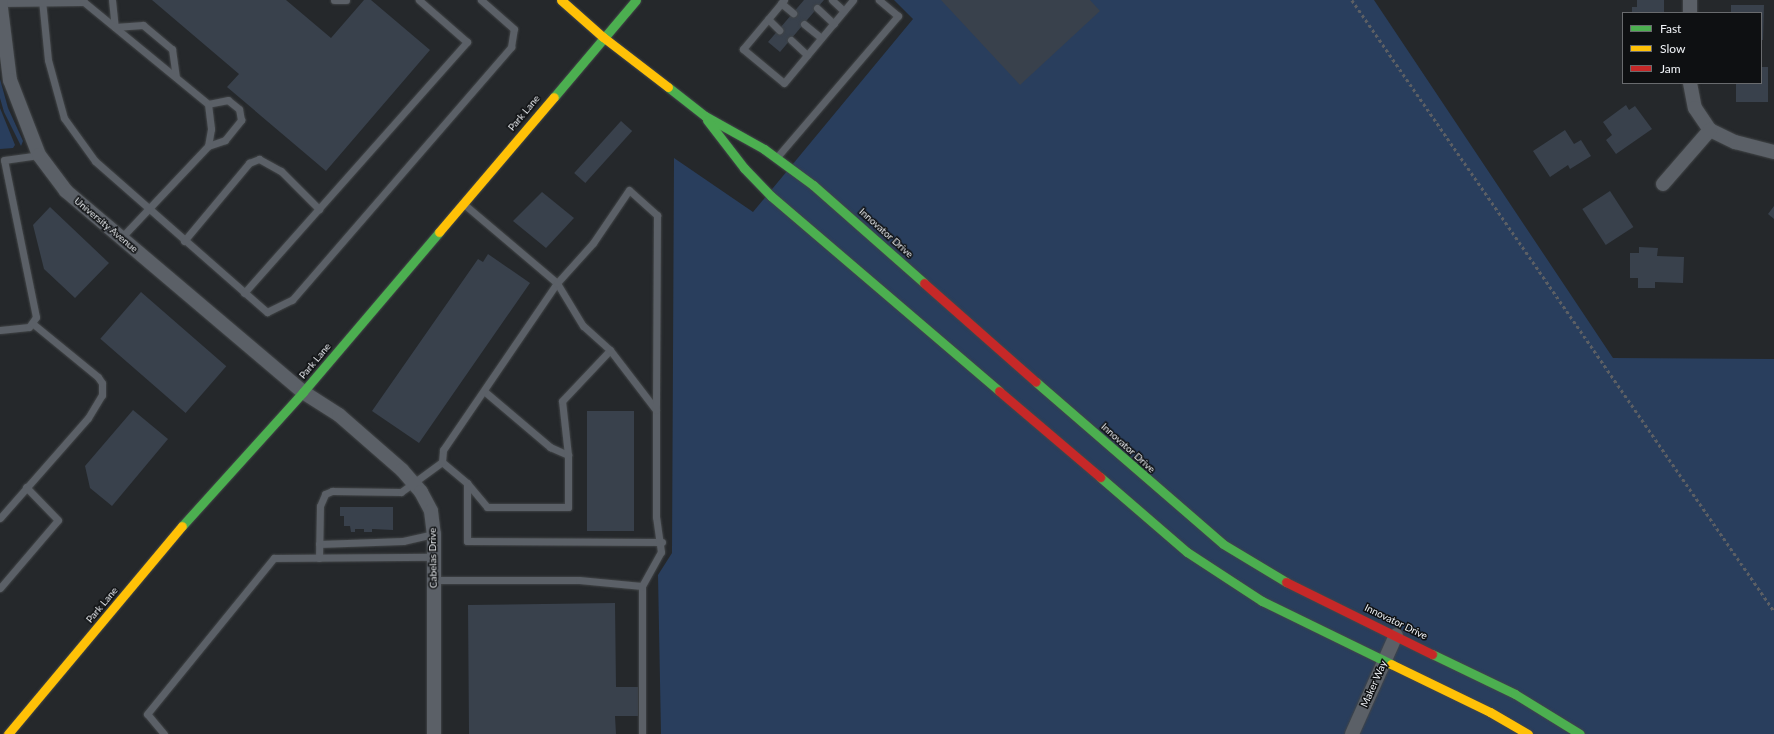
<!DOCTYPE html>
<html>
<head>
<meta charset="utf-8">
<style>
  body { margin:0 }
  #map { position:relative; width:1774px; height:734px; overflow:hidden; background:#25282b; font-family:Lato,sans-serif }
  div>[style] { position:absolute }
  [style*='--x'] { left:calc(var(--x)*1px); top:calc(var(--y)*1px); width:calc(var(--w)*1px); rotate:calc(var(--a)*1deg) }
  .green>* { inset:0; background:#293e5d }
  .building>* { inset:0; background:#39414c; transform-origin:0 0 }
  .path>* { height:2.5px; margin-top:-1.25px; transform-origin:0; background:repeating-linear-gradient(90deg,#5c5f64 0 3px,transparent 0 6px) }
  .roads { filter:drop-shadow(0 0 1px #424547) drop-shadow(0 0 1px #424547) }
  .lane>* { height:7px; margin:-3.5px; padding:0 3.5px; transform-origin:3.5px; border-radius:3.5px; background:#5b6067 }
  .street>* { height:14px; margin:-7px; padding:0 7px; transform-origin:7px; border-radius:7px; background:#5b6067 }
  .fast>* { height:9px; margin:-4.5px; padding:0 4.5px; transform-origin:4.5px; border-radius:4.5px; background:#4caf50 }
  .slow>* { height:9px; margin:-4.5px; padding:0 4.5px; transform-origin:4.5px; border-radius:4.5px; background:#ffc107 }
  .jam>* { height:9px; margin:-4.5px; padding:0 4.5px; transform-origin:4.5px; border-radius:4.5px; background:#c62828 }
  span { translate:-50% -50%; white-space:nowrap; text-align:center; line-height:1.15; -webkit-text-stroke:3px #0e1012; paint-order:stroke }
  .street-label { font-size:10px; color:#f1f4f8 }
  .legend { position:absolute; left:1622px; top:12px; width:140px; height:72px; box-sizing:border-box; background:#0e1012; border:1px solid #696b6e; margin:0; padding:5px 7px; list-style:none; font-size:12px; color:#f1f4f8 }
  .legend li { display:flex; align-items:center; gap:8px; height:20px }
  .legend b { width:20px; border:1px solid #696b6e }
</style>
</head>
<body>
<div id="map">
  <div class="green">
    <div style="clip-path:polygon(894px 0,1374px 0,1613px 358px,1774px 359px,1774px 734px,661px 734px,658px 575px,672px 553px,674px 158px,753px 212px,913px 19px)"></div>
    <div style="clip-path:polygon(0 79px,8px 108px,23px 141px,21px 146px,4px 112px,0 98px)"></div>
    <div style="clip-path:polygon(0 108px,15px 145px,13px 148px,0 149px)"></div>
  </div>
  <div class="building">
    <div style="clip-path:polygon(152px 0,286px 0,331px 38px,364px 0,371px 0,430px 50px,326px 171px,227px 87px,239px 74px)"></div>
    <div style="clip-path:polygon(804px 0,824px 0,780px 52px,768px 42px)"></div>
    <div style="clip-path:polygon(941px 0,1090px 0,1100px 11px,1020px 85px)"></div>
    <div style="clip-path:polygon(1637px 0,1664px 0,1664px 13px,1632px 13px,1632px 7px,1637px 7px)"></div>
    <div style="clip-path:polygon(1731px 5px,1764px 5px,1763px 40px,1761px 40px,1761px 13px,1731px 13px)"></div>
    <div style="clip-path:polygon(1761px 67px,1768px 67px,1768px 102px,1736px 102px,1736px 83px,1761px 83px)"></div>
    <div style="clip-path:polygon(1626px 105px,1629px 110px,1635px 106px,1652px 129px,1616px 154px,1606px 140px,1612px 135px,1603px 122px)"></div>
    <div style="left:621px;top:121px;width:15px;height:70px;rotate:42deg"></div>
    <div style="clip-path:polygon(1565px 130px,1574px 144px,1581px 140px,1591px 156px,1570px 169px,1568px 165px,1550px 177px,1533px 151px)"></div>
    <div style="left:1610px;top:191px;width:43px;height:33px;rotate:57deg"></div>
    <div style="clip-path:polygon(542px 192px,574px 218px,546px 248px,513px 221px)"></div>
    <div style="clip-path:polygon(1774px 206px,1774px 219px,1768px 214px)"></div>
    <div style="clip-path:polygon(50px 207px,109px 263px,75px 298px,44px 269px,33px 225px)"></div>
    <div style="clip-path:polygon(1639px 247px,1658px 248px,1657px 256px,1684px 257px,1683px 283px,1655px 282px,1655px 288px,1638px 288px,1638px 278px,1630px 278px,1630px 253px,1639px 253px)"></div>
    <div style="clip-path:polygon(488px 254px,530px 283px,419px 443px,372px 411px,478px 259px,483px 262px)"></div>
    <div style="left:141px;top:292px;width:113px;height:62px;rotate:41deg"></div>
    <div style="clip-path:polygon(133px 410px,168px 439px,112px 506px,90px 488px,85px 466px)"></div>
    <div style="left:587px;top:411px;width:47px;height:120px"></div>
    <div style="clip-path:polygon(340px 507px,393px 507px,393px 530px,372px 529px,372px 532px,364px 532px,364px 529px,355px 529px,355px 532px,351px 532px,350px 526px,344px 526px,344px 516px,340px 516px)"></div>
    <div style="clip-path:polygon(615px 603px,616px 687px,638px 687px,638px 716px,615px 716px,616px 734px,469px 734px,468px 605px)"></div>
  </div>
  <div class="path">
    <div style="--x:1352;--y:0;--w:743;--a:55.37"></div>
  </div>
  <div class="roads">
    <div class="lane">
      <div style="--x:42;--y:0;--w:60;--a:84.3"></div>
      <div style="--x:48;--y:60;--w:60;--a:74.6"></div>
      <div style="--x:64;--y:118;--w:53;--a:54.2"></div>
      <div style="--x:95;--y:161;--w:229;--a:41.3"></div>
      <div style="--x:267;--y:312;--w:28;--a:-26"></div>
      <div style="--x:292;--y:300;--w:335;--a:-49.1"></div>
      <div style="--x:511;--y:47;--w:18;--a:-81"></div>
      <div style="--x:514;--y:29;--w:44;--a:-138.7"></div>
      <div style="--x:112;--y:0;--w:27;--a:84"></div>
      <div style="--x:115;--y:27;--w:28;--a:-4"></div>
      <div style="--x:143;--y:25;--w:38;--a:40"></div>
      <div style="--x:172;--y:49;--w:28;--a:82"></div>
      <div style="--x:334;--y:0;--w:12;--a:0"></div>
      <div style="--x:784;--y:0;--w:64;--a:129.9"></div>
      <div style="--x:743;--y:49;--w:53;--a:39.7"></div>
      <div style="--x:784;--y:83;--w:108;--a:-50.3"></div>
      <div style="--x:832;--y:0;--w:16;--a:43"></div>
      <div style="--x:0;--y:3;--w:84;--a:-0.7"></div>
      <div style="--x:84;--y:2;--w:161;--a:39.4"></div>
      <div style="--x:781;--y:3;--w:16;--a:40"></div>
      <div style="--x:817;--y:8;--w:23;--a:43"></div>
      <div style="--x:768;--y:19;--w:16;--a:45"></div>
      <div style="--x:804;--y:24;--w:22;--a:39"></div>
      <div style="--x:791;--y:40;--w:22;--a:43"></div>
      <div style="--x:777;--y:157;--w:186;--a:-49.4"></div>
      <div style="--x:898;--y:16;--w:25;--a:-140"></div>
      <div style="--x:121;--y:238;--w:127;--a:-46.6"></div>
      <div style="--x:208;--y:146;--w:18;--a:-19"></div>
      <div style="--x:225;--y:140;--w:26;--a:-51"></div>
      <div style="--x:241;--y:120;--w:11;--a:-100"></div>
      <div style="--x:239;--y:109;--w:14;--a:-141"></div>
      <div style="--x:228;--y:100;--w:20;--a:169"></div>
      <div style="--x:208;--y:104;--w:25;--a:83"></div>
      <div style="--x:211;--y:129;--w:17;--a:100"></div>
      <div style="--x:184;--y:241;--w:102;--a:-50.2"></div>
      <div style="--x:249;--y:163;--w:11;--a:-22"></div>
      <div style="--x:259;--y:159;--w:25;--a:29"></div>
      <div style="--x:281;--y:171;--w:54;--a:45"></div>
      <div style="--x:244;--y:293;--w:336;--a:-48.4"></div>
      <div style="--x:467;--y:42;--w:64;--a:-138.8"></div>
      <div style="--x:0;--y:330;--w:29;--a:-6"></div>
      <div style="--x:29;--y:327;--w:12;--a:-55"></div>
      <div style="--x:36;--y:317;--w:160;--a:-101.5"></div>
      <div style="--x:4;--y:160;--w:35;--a:-8"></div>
      <div style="--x:484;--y:391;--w:87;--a:40.3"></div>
      <div style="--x:550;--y:447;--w:20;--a:24"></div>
      <div style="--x:442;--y:462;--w:33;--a:40"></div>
      <div style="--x:467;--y:483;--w:31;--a:50"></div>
      <div style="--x:487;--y:507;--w:81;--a:0"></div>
      <div style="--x:568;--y:507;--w:52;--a:-90"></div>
      <div style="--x:568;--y:455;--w:54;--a:-96.3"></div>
      <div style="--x:562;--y:401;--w:70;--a:-46.7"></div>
      <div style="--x:467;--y:483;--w:58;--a:90"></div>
      <div style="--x:467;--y:541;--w:195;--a:0.3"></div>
      <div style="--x:0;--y:518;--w:133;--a:-48.7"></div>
      <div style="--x:88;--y:418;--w:27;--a:-59"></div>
      <div style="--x:102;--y:395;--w:12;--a:-90"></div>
      <div style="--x:102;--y:383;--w:7;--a:-124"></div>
      <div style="--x:98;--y:377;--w:85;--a:-140.7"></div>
      <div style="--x:319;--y:544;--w:84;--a:-2"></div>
      <div style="--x:403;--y:541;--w:32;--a:-13"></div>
      <div style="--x:319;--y:558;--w:52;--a:-88.9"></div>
      <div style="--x:320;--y:506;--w:13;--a:-67"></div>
      <div style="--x:325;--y:494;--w:8;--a:-23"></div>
      <div style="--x:332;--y:491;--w:69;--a:0.8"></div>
      <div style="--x:401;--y:492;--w:51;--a:-36.2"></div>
      <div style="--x:442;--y:462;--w:12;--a:-85"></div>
      <div style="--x:443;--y:450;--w:202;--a:-55.7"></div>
      <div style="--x:557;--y:283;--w:122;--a:-139.7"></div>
      <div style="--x:434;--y:580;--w:145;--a:0"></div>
      <div style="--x:579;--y:580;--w:63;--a:5.4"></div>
      <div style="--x:642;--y:586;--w:148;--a:90"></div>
      <div style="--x:642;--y:586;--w:39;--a:-61"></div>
      <div style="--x:661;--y:552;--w:35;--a:-98"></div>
      <div style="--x:656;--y:517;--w:107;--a:-90"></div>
      <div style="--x:656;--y:410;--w:76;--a:-127.5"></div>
      <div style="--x:610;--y:350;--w:36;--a:-138"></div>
      <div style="--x:583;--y:326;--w:50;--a:-121.2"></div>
      <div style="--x:557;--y:283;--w:54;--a:-48"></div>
      <div style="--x:593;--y:243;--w:64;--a:-55.8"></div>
      <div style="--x:629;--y:190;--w:38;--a:42"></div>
      <div style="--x:657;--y:215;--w:195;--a:90.3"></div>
      <div style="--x:0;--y:588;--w:89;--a:-49.5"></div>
      <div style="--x:58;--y:520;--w:46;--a:-134.1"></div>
      <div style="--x:164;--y:734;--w:26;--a:-130"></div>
      <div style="--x:147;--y:714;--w:201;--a:-50.9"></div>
      <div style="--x:274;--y:558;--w:160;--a:-0.4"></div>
    </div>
    <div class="street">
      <div style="--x:0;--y:0;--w:81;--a:82.9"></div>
      <div style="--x:10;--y:80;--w:80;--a:68.9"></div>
      <div style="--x:39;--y:155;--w:45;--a:53.1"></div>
      <div style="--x:66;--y:191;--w:311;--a:40.3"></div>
      <div style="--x:303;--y:392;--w:43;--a:32.6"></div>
      <div style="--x:339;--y:415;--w:84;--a:41.1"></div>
      <div style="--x:402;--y:470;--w:29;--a:49"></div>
      <div style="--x:421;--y:492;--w:21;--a:62"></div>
      <div style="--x:431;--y:511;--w:23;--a:83"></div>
      <div style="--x:434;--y:534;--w:200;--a:90"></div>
      <div style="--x:1690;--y:13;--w:13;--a:-90"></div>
      <div style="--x:1690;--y:83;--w:25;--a:79"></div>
      <div style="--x:1695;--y:108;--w:27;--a:56"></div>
      <div style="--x:1710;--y:130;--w:28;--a:26"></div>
      <div style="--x:1735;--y:142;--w:40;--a:14.4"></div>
      <div style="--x:1663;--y:184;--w:72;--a:-49"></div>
      <div style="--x:1352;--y:734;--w:108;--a:-66"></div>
    </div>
    <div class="fast">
      <div style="--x:668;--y:87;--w:47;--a:38.1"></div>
      <div style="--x:705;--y:116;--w:68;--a:29.2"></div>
      <div style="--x:764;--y:149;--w:61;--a:36.3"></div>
      <div style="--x:813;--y:185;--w:148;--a:41.4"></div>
      <div style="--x:554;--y:97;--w:127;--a:-49.8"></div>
      <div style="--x:707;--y:120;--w:61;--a:52.4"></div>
      <div style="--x:744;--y:168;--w:39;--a:46"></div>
      <div style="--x:771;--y:196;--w:300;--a:40.5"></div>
      <div style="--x:1036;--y:382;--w:247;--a:40.9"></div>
      <div style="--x:1223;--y:544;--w:74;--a:31.1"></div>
      <div style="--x:1100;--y:477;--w:115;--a:40.8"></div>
      <div style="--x:1187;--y:552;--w:90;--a:33.2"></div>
      <div style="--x:1262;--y:601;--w:144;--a:26"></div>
      <div style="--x:182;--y:526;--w:181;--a:-47.9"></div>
      <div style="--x:303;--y:392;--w:210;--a:-49.6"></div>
      <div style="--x:1432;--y:654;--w:92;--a:25.7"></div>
      <div style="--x:1515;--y:694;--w:76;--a:31.6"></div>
    </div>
    <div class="slow">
      <div style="--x:561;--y:0;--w:56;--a:41.4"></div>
      <div style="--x:603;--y:37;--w:82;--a:37.6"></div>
      <div style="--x:439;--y:232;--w:177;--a:-49.6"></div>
      <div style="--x:1391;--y:664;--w:110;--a:25.9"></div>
      <div style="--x:1490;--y:712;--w:44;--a:30.1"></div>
      <div style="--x:8;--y:734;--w:271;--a:-50.1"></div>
    </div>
    <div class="jam">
      <div style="--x:924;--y:283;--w:149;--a:41.5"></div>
      <div style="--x:999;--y:391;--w:133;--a:40.4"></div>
      <div style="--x:1286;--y:582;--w:163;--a:26.3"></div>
    </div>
  </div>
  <div class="street-label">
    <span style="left:524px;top:113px;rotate:-50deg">Park Lane</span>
    <span style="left:106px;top:225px;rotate:40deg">University Avenue</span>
    <span style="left:886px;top:233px;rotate:42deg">Innovator Drive</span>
    <span style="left:315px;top:361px;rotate:-50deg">Park Lane</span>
    <span style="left:1128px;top:448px;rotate:42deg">Innovator Drive</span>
    <span style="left:433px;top:558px;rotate:-91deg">Cabelas Drive</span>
    <span style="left:102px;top:605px;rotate:-50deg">Park Lane</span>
    <span style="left:1396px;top:622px;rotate:26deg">Innovator Drive</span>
    <span style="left:1374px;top:684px;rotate:-66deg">Maker Way</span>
  </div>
  <ul class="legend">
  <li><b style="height:5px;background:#4caf50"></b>Fast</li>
  <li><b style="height:5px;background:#ffc107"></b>Slow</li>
  <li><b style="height:5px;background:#c62828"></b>Jam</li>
  </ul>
</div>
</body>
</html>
